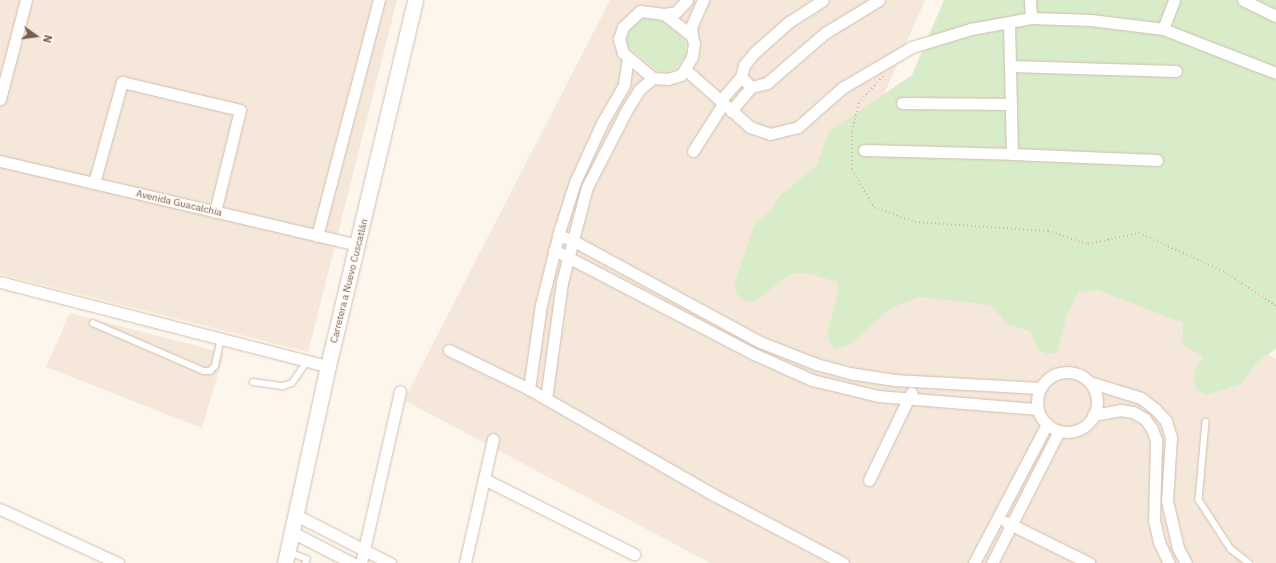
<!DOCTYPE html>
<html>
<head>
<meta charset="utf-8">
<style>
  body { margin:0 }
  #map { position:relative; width:1276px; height:563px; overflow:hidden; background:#fdf6ec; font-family:"IBM Plex Sans",sans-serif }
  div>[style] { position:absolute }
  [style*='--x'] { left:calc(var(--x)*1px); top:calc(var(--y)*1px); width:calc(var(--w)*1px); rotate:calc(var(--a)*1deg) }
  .residential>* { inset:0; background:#f5e8da }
  .green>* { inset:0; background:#d8ecc9 }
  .path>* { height:2px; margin-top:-1px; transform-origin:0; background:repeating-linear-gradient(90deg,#d9b8a5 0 1px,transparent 0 4px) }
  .roads { filter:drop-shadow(0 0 1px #d1beb0) drop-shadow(0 0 1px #d1beb0) }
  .lane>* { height:5.5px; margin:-2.75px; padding:0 2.75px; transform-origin:2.75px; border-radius:2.75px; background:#fff }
  .street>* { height:11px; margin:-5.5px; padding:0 5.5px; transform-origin:5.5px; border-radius:5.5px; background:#fff }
  .street>.ring { margin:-5.5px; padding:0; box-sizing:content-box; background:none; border:11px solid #fff; border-radius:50% }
  .secondary>* { height:15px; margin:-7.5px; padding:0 7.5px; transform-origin:7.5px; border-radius:7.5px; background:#fff }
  span { translate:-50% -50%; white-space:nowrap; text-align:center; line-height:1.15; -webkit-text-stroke:3px #fffaf3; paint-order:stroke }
  .street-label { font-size:10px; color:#7a5c4d }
  .north { position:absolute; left:16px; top:16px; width:40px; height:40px; -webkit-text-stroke:3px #fffaf3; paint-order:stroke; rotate:104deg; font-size:11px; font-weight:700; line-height:16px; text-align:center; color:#7a5c4d }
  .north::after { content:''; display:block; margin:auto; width:14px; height:18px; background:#7a5c4d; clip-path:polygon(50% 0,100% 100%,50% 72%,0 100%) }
</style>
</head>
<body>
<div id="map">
  <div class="residential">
    <div style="clip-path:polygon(0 0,397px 0,308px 352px,0 274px)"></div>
    <div style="clip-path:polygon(610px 0,925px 0,874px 117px,1276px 359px,1276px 563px,710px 563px,404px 400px)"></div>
    <div style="clip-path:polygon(70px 313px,224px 353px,202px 428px,46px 367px)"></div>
  </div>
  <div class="green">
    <div style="clip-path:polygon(944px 0,1276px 0,1276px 349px,1258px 361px,1242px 384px,1205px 395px,1197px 389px,1193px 381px,1197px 364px,1204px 358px,1182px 343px,1183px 323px,1098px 290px,1079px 292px,1067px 315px,1057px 353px,1047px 354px,1038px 350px,1030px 331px,1008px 325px,990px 305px,919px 297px,889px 309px,853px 342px,845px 347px,835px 349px,829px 342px,827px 334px,838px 291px,837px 282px,810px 274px,792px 273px,754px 302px,744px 301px,737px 294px,734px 285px,754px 225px,771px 210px,781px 195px,817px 165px,829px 132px,912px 75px)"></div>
    <div style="clip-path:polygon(646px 16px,661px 18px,685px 40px,687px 55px,673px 71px,659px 72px,628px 47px,626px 38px,631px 26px)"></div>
  </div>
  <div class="path">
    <div style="--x:883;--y:76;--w:36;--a:132"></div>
    <div style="--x:859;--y:103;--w:30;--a:104"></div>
    <div style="--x:852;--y:132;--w:38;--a:90"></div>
    <div style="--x:852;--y:170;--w:43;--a:59.3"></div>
    <div style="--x:874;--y:207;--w:44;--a:20.1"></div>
    <div style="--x:915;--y:222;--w:133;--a:3.9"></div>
    <div style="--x:1048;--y:231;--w:42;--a:18"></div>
    <div style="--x:1088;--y:244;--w:52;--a:-12.2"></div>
    <div style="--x:1139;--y:233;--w:94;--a:24.4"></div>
    <div style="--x:1225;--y:272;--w:61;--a:33.7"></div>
  </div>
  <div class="roads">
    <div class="lane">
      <div style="--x:93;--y:323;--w:121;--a:23.4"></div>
      <div style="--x:204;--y:371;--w:6;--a:0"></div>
      <div style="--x:210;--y:371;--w:7;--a:-45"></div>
      <div style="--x:215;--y:366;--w:29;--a:-78"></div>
      <div style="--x:253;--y:382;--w:30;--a:8"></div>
      <div style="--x:283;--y:386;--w:9;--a:-18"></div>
      <div style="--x:292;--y:383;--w:28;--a:-55"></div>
      <div style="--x:1206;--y:422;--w:78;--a:95.1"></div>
      <div style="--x:1199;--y:500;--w:59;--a:56.9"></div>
      <div style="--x:1231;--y:549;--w:23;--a:38"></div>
      <div style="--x:289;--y:552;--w:19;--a:21"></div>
      <div style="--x:307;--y:559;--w:4;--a:104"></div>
    </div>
    <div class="street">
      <div style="--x:1030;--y:0;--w:18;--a:87"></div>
      <div style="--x:1243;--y:0;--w:37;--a:26"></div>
      <div style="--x:640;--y:11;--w:24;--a:7"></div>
      <div style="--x:664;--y:14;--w:36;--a:38"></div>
      <div style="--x:692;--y:36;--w:8;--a:76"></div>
      <div style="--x:694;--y:44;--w:13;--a:99"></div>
      <div style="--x:692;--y:57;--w:21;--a:121"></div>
      <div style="--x:681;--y:75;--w:14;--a:163"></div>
      <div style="--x:668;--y:79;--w:15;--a:-176"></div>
      <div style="--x:653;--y:78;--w:39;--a:-140"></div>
      <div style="--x:623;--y:53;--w:15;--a:-106"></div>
      <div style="--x:619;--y:39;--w:13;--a:-72"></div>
      <div style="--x:623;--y:27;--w:23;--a:-43"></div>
      <div style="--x:664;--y:14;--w:12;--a:-9"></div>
      <div style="--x:676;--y:12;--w:16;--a:-47"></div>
      <div style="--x:1009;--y:22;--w:132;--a:88.7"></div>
      <div style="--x:1012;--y:154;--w:145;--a:2.4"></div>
      <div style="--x:1163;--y:29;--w:31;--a:-69"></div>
      <div style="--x:692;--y:36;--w:9;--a:-96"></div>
      <div style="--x:691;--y:27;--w:30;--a:-66"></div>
      <div style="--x:1010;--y:66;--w:166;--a:1.7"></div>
      <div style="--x:686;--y:70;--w:86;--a:41.7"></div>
      <div style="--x:750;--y:127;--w:21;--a:19"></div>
      <div style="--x:770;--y:134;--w:29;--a:-14"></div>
      <div style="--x:798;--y:127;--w:59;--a:-41.6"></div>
      <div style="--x:842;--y:88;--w:81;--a:-30.4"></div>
      <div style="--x:912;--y:47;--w:62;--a:-17"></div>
      <div style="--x:971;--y:29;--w:61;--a:-10.4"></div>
      <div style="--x:1031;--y:18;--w:60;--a:1.9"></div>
      <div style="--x:1091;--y:20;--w:73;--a:7.1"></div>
      <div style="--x:1163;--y:29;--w:121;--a:21.3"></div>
      <div style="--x:741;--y:77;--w:14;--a:45"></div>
      <div style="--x:751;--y:87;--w:16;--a:-14"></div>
      <div style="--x:767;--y:83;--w:77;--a:-40.8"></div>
      <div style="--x:825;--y:33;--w:63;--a:-31.4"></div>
      <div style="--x:0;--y:99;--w:102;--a:-75.3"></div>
      <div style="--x:720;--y:101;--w:32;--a:-49"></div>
      <div style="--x:741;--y:77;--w:12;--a:-76"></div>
      <div style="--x:744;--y:65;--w:17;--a:-50"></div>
      <div style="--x:755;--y:52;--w:45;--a:-41.4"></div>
      <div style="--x:789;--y:22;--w:40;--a:-32.9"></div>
      <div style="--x:902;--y:103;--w:109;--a:0.5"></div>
      <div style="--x:731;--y:111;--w:31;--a:-50"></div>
      <div style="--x:864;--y:150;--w:148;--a:1.5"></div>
      <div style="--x:693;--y:151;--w:56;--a:-57.4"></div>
      <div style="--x:0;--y:161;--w:367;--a:13.2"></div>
      <div style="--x:94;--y:183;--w:105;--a:-74.5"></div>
      <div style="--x:122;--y:82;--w:121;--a:13.3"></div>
      <div style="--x:240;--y:110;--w:105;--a:103.8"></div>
      <div style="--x:558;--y:235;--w:15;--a:20"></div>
      <div style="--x:572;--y:240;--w:214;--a:28.5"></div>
      <div style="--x:760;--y:342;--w:60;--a:21.4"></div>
      <div style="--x:816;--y:364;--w:34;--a:15"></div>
      <div style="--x:849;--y:373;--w:46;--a:8.8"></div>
      <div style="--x:894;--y:380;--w:146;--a:3.1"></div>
      <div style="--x:317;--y:236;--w:244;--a:-75.3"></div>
      <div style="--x:554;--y:250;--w:225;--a:27.5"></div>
      <div style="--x:754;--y:354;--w:64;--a:24.1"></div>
      <div style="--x:812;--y:380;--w:68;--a:13.6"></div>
      <div style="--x:878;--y:396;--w:160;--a:4.7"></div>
      <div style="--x:0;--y:282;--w:339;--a:14.4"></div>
      <div style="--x:449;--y:350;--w:89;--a:26"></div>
      <div style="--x:529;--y:389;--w:213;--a:29.8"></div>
      <div style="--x:714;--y:495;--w:146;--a:27.8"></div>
      <div class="ring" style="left:1037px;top:372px;width:49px;height:49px"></div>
      <div style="--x:1089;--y:382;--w:54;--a:17.1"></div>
      <div style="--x:1141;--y:398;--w:18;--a:38"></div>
      <div style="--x:1155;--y:409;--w:16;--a:47"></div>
      <div style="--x:1166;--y:421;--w:17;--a:73"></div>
      <div style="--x:1171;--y:437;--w:64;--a:93.6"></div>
      <div style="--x:1167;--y:501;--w:48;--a:76.8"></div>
      <div style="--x:1178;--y:548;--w:17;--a:62"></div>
      <div style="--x:529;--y:389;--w:85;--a:-81.9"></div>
      <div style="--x:541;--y:305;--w:78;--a:-76"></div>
      <div style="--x:560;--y:229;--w:49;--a:-72.3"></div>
      <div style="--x:575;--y:182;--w:65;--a:-65.4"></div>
      <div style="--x:602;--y:123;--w:44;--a:-59.9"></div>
      <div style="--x:624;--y:85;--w:27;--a:-82"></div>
      <div style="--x:546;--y:399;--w:118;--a:-82.2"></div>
      <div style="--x:562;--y:282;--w:98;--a:-75.3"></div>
      <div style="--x:587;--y:187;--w:85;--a:-62.8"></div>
      <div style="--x:626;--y:111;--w:25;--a:-58"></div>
      <div style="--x:639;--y:90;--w:18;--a:-41"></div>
      <div style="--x:1093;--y:415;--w:27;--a:-10"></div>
      <div style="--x:1120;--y:410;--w:13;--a:9"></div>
      <div style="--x:1133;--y:412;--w:14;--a:30"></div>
      <div style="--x:1145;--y:419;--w:12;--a:55"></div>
      <div style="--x:1152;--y:429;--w:12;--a:70"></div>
      <div style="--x:1156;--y:440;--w:80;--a:91.4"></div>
      <div style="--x:1154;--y:520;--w:23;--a:77"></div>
      <div style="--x:1159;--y:542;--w:23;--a:65"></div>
      <div style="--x:484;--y:479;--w:168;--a:26.6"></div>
      <div style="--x:869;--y:480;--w:97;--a:-64.2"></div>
      <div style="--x:0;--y:509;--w:130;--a:24.6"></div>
      <div style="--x:296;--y:515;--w:106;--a:27.1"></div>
      <div style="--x:1006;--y:522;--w:93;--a:26.3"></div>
      <div style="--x:292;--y:532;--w:68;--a:27.3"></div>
      <div style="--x:361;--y:563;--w:176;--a:-77.2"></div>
      <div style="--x:465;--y:563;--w:127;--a:-77.3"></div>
      <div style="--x:974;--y:563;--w:157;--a:-62.3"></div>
      <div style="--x:992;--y:563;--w:148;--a:-63.1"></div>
    </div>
    <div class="secondary">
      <div style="--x:285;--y:563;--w:202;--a:-77.7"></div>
      <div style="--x:328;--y:366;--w:376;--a:-76.6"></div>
    </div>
  </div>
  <div class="street-label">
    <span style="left:179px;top:203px;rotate:13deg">Avenida Guacalchia</span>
    <span style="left:349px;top:281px;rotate:-76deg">Carretera a Nuevo Cuscatlán</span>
  </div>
  <div class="north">N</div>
</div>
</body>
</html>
